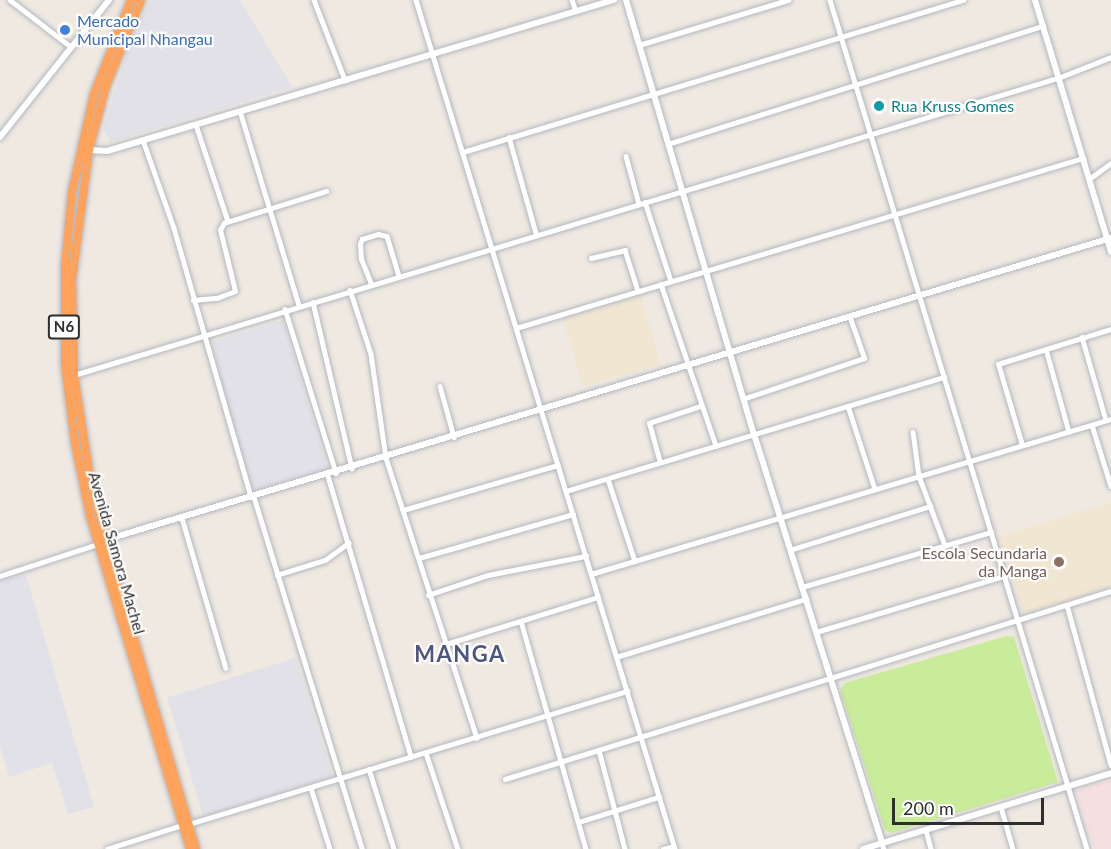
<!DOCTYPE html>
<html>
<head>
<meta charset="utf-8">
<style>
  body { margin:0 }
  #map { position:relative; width:1111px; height:849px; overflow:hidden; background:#efe9e1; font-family:Lato,sans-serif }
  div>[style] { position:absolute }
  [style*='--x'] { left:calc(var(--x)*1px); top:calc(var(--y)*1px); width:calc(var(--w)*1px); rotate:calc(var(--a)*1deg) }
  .industrial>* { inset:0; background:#e3e1e8; transform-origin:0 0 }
  .education>* { inset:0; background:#f0e6d1; transform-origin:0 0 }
  .medical>* { inset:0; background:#f5dfe0 }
  .pitch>* { inset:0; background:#c9ec9a }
  .roads { filter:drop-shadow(0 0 2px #b4b7c1) drop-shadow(0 0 2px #b4b7c1) }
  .street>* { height:4.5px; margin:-2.25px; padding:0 2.25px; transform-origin:2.25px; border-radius:2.25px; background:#fff }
  .secondary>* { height:6px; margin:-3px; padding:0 3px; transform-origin:3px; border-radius:3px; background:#fff }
  .highway>* { height:8px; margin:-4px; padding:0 4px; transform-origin:4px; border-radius:4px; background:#ffa35c }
  .dots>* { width:16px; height:16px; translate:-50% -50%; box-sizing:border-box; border:3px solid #fff; border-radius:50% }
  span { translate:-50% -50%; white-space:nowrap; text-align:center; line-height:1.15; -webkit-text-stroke:4.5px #fff; paint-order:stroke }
  .shield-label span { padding:2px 4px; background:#fff; border:2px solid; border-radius:4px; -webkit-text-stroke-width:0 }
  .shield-label { font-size:15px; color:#2e2e2e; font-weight:700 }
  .shop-label { font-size:16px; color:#366cbe }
  .left { translate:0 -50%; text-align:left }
  .culture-label { font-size:16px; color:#0d838f }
  .street-label { font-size:16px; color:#2e2e2e }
  .education-label { font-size:16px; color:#785e54 }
  .right { translate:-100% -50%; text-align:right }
  .district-label { font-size:22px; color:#4d5680; font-weight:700; letter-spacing:1.5px }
  .scale { position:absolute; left:892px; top:798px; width:152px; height:27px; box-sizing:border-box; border:3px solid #2e2e2e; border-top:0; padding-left:8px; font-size:18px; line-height:21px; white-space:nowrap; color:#2e2e2e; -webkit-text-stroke:4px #fff; paint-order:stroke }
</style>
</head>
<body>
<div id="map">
  <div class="industrial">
    <div style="clip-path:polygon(150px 0,240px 0,292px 87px,111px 142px,103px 129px,131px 40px)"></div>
    <div style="clip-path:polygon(283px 320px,328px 469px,254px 490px,232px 427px,212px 342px)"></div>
    <div style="clip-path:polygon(26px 575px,94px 807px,68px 814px,52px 763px,9px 777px,0 746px,0 579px)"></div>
    <div style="left:296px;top:658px;width:124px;height:135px;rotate:73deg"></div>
  </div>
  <div class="education">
    <div style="left:641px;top:296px;width:71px;height:81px;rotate:74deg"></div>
    <div style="clip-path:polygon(1111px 502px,1111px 587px,1024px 614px,999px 537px)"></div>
  </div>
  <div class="medical">
    <div style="clip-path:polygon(1111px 780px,1111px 849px,1095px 849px,1077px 795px,1080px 789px)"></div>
  </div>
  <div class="pitch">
    <div style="clip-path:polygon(1006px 636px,1014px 637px,1058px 782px,891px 833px,885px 830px,840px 690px,845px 683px)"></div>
  </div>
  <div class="roads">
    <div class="street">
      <div style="--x:10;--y:0;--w:76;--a:37.5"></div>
      <div style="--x:314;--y:0;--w:86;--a:68.8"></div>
      <div style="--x:416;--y:0;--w:888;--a:73.03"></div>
      <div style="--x:572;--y:0;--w:12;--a:70"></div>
      <div style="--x:830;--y:0;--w:887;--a:73.16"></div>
      <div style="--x:639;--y:45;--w:156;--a:-16.8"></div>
      <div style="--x:240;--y:111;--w:203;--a:73.1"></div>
      <div style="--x:196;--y:125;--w:101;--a:71.6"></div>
      <div style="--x:509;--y:137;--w:100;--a:74.3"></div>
      <div style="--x:143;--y:140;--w:93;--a:70.6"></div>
      <div style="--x:174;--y:228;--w:280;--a:74"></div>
      <div style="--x:668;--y:144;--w:393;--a:-17.5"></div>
      <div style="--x:463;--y:152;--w:523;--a:-16.91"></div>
      <div style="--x:626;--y:156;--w:50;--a:74.8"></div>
      <div style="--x:1089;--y:179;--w:27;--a:-36"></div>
      <div style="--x:645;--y:202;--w:83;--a:71.8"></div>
      <div style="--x:591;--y:258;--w:35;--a:-13"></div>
      <div style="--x:625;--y:250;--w:43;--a:72.4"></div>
      <div style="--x:371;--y:284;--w:27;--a:-112"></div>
      <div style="--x:361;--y:259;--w:15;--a:-94"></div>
      <div style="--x:360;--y:244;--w:5;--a:-68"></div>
      <div style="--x:362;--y:239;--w:17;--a:-17"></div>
      <div style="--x:378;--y:234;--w:9;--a:13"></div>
      <div style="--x:387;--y:236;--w:42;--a:73.3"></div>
      <div style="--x:661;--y:284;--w:171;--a:71.2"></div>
      <div style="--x:350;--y:290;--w:67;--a:71.8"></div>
      <div style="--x:371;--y:354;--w:105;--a:81.8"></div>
      <div style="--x:386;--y:458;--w:294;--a:72"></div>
      <div style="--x:193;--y:300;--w:24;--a:-5"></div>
      <div style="--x:217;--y:298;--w:19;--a:-21"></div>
      <div style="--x:235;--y:291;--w:63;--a:-103.8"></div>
      <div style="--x:220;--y:230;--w:8;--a:-60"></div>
      <div style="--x:224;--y:223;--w:107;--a:-17.4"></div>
      <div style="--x:313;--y:302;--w:171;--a:76.8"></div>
      <div style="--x:285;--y:309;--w:172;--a:72.7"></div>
      <div style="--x:516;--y:328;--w:592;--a:-16.69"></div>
      <div style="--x:1082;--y:337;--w:86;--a:73.9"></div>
      <div style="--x:1046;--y:349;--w:86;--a:74.5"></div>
      <div style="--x:74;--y:375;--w:1028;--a:-16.8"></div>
      <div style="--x:1058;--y:78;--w:57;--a:-21.6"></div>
      <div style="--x:440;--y:386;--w:53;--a:74.6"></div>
      <div style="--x:743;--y:399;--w:128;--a:-18.7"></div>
      <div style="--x:864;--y:358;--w:42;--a:-109.3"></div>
      <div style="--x:848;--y:406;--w:87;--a:72"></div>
      <div style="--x:1092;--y:425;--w:64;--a:72.7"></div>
      <div style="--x:913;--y:432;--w:44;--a:82.2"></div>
      <div style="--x:919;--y:476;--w:74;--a:69.4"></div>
      <div style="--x:1022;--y:445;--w:84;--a:-106.5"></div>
      <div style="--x:998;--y:364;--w:118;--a:-17.2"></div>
      <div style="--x:660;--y:463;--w:41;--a:-105.4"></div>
      <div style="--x:649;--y:423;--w:55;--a:-18.1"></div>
      <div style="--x:328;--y:476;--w:293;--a:73.5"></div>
      <div style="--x:608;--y:479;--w:86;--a:71.8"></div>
      <div style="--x:566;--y:491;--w:395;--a:-16.8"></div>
      <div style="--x:254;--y:497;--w:368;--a:72.9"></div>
      <div style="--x:403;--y:510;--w:161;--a:-16.2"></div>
      <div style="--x:182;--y:518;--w:156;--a:73.7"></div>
      <div style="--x:790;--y:550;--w:147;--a:-17.4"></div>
      <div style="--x:419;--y:558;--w:160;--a:-15.9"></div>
      <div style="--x:591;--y:574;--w:543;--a:-16.6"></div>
      <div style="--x:277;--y:575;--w:50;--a:-17.4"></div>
      <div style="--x:325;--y:560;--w:29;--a:-36"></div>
      <div style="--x:0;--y:576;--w:103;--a:-18.1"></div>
      <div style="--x:802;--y:587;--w:197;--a:-16.2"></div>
      <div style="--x:428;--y:595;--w:63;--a:-18.4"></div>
      <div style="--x:488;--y:575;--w:100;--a:-11"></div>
      <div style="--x:1067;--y:605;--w:166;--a:74.6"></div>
      <div style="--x:521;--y:621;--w:237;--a:74.1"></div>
      <div style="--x:816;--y:632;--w:196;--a:-16.6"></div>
      <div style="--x:446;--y:644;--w:159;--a:-17.2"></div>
      <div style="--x:616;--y:657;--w:199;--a:-17"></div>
      <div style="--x:599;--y:750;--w:102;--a:75.3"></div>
      <div style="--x:426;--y:753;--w:101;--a:71.6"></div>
      <div style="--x:369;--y:769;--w:84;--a:72.6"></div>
      <div style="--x:505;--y:779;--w:634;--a:-17.24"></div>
      <div style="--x:311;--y:788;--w:64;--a:72.7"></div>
      <div style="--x:1001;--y:807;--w:44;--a:74.1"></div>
      <div style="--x:579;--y:822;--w:84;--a:-17.4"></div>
      <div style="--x:189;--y:824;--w:458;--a:-16.9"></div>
      <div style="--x:926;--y:830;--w:20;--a:75"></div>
      <div style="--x:882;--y:843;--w:6;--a:72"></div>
      <div style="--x:107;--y:849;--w:79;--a:-17.7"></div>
      <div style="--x:663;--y:849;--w:11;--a:-15"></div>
    </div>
    <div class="secondary">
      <div style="--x:626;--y:0;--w:452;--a:73.6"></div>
      <div style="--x:754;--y:434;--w:429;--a:72.6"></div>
      <div style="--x:1035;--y:0;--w:263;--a:73.2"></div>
      <div style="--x:0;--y:137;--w:175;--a:-51.5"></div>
      <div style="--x:89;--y:150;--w:18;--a:3"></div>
      <div style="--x:107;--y:151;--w:529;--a:-16.59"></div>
      <div style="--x:105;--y:540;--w:1050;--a:-16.71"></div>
      <div style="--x:863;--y:849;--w:259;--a:-17"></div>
    </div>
    <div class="highway">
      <div style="--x:131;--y:0;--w:101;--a:111.5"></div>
      <div style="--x:94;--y:94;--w:100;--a:102.7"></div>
      <div style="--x:72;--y:192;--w:74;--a:95.4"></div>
      <div style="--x:65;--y:266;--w:98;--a:90"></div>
      <div style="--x:65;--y:364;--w:80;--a:82.8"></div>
      <div style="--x:75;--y:443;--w:75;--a:78.4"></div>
      <div style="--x:90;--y:516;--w:348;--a:73.3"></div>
      <div style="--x:141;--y:0;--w:93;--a:112.1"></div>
      <div style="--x:106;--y:86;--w:66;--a:104.9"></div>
      <div style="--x:89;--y:150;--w:131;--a:97.5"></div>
      <div style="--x:72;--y:280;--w:95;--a:88.8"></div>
      <div style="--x:74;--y:375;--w:103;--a:81.1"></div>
      <div style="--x:90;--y:477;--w:65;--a:76.6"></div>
      <div style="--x:105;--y:540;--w:322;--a:73.6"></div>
    </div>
  </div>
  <div class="dots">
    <div style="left:65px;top:30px;background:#3f7fe0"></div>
    <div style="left:879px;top:106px;background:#0f9aa8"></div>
    <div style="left:1059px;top:562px;background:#8d6e63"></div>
  </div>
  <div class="shield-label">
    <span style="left:64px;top:327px">N6</span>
  </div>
  <div class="shop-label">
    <span class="left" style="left:77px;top:30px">Mercado<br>Municipal Nhangau</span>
  </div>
  <div class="culture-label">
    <span class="left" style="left:891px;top:106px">Rua Kruss Gomes</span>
  </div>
  <div class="street-label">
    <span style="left:117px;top:553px;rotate:74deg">Avenida Samora Machel</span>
  </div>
  <div class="education-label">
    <span class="right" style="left:1047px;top:562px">Escola Secundaria<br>da Manga</span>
  </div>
  <div class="district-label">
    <span style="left:460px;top:654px">MANGA</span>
  </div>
  <div class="scale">200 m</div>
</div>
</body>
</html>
